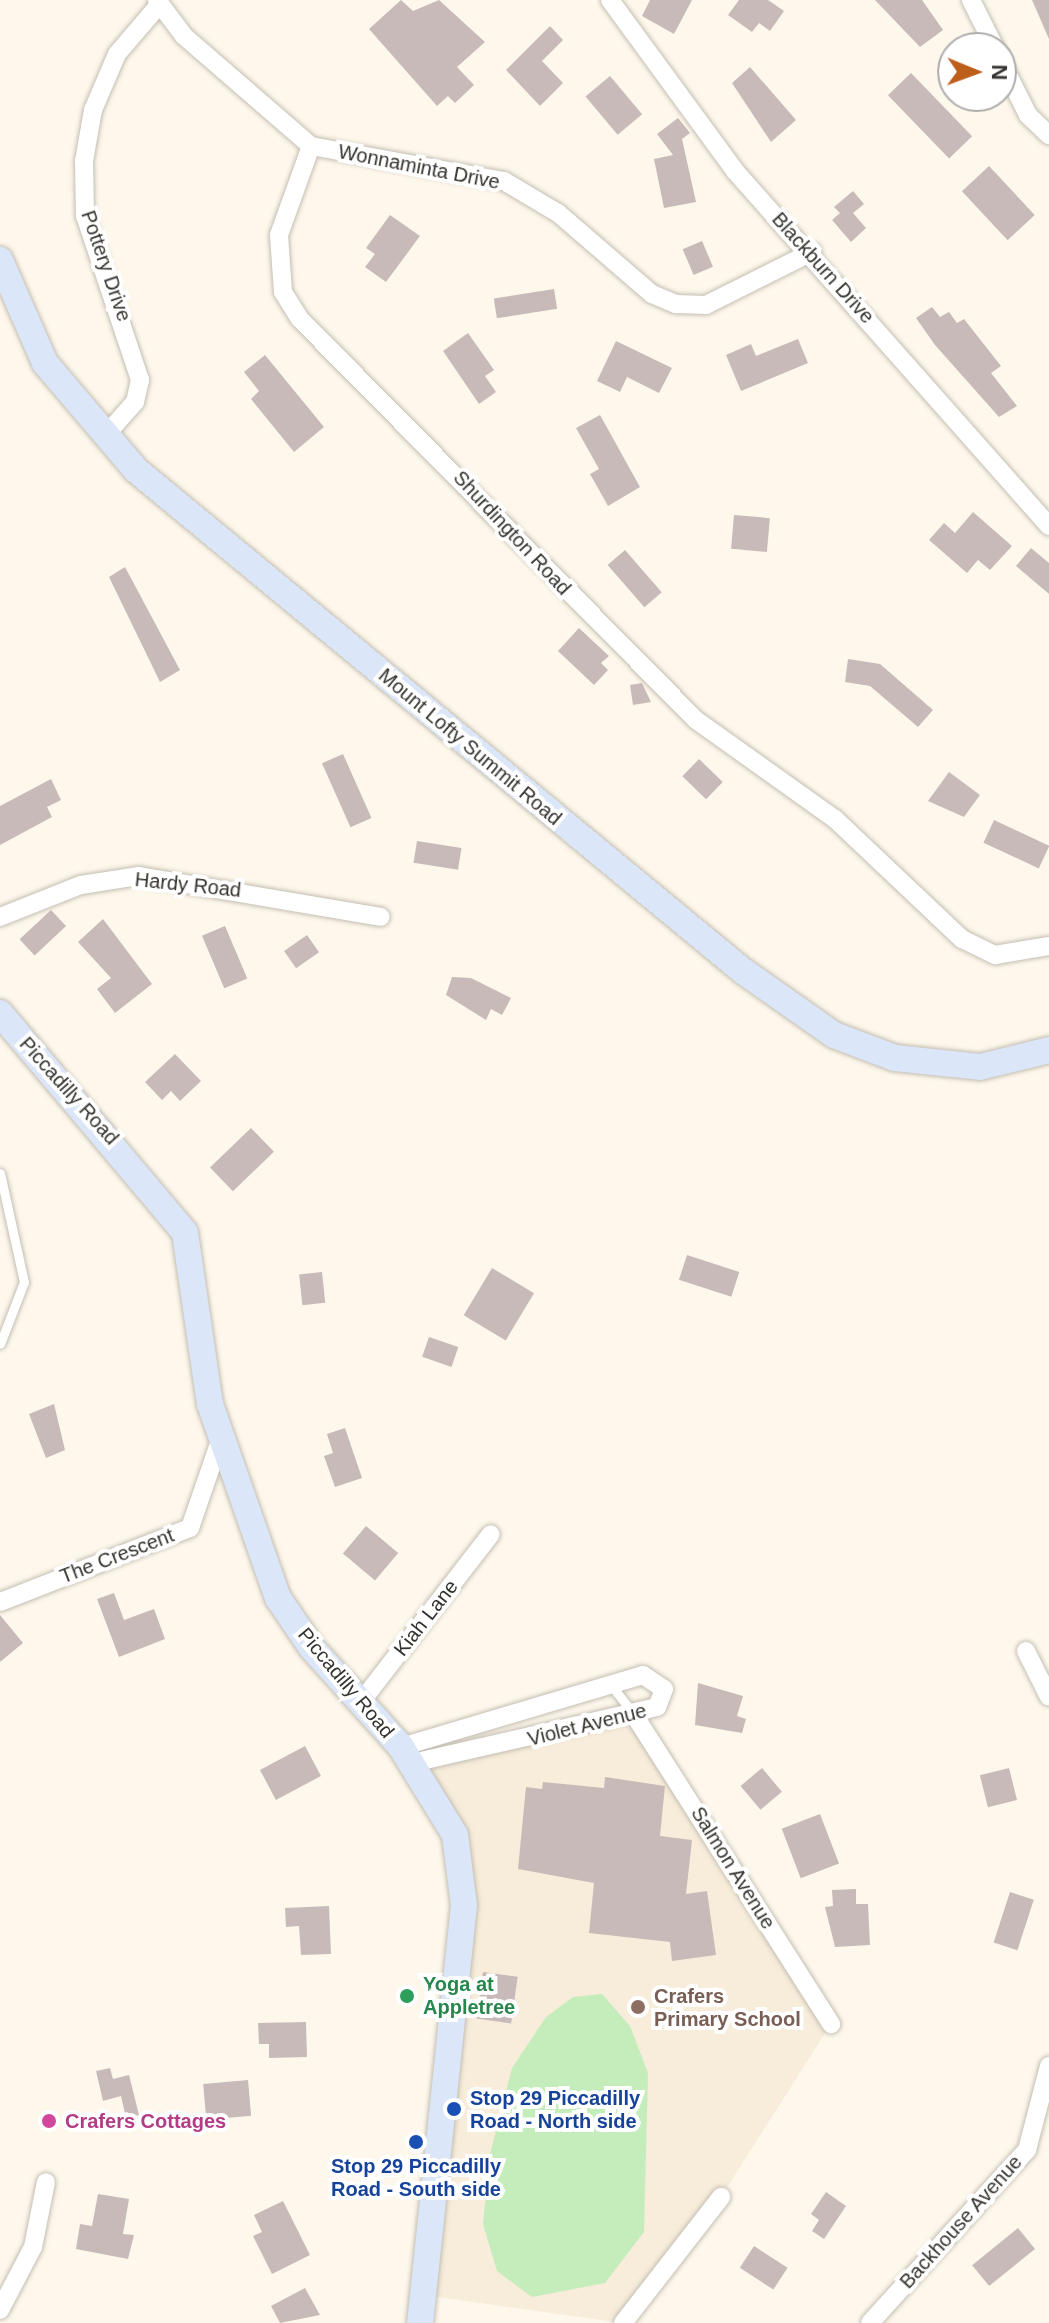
<!DOCTYPE html>
<html>
<head>
<meta charset="utf-8">
<style>
  body { margin:0 }
  #map { position:relative; width:1049px; height:2323px; overflow:hidden; background:#fef8ec; font-family:Arial,sans-serif }
  div>[style] { position:absolute }
  [style*='--x'] { left:calc(var(--x)*1px); top:calc(var(--y)*1px); width:calc(var(--w)*1px); rotate:calc(var(--a)*1deg) }
  .built>* { inset:0; background:#f7edda }
  .green>* { inset:0; background:#c5edbc }
  .building>* { inset:0; background:#c8bab8; transform-origin:0 0 }
  .roads { filter:drop-shadow(0 0 2px #c4beb3) drop-shadow(0 0 2px #c4beb3) }
  .service>* { height:9px; margin:-4.5px; padding:0 4.5px; transform-origin:4.5px; border-radius:4.5px; background:#fff }
  .minor>* { height:18px; margin:-9px; padding:0 9px; transform-origin:9px; border-radius:9px; background:#fff }
  .secondary>* { height:26px; margin:-13px; padding:0 13px; transform-origin:13px; border-radius:13px; background:#dbe6f9 }
  .dots>* { width:22px; height:22px; translate:-50% -50%; box-sizing:border-box; border:4px solid #fff; border-radius:50% }
  span { translate:-50% -50%; white-space:nowrap; text-align:center; line-height:1.15; -webkit-text-stroke:8px #fff; paint-order:stroke }
  .street-label { font-size:20px; color:#34322e }
  .leisure-label { font-size:20px; color:#27864d; font-weight:700 }
  .left { translate:0 -50%; text-align:left }
  .education-label { font-size:20px; color:#785e54; font-weight:700 }
  .transit-label { font-size:20px; color:#164399; font-weight:700 }
  .hotel-label { font-size:20px; color:#b23c85; font-weight:700 }
  .north { position:absolute; left:937px; top:32px; width:80px; height:80px; box-sizing:border-box; background:#fff; border:2px solid #aeadab; border-radius:50%; rotate:91deg; font-size:22px; font-weight:700; line-height:32px; text-align:center; color:#34322e }
  .north::after { content:''; display:block; margin:auto; width:28px; height:36px; background:#be5e1b; clip-path:polygon(50% 0,100% 100%,50% 72%,0 100%) }
</style>
</head>
<body>
<div id="map">
  <div class="built">
    <div style="clip-path:polygon(633px 1713px,831px 2024px,721px 2197px,623px 2323px,423px 2295px,463px 1882px,412px 1763px)"></div>
  </div>
  <div class="green">
    <div style="clip-path:polygon(602px 1994px,630px 2026px,648px 2073px,644px 2232px,605px 2283px,532px 2297px,497px 2271px,483px 2224px,490px 2154px,512px 2068px,546px 2017px,573px 1997px)"></div>
  </div>
  <div class="building">
    <div style="clip-path:polygon(401px 0,413px 11px,439px 0,485px 42px,457px 67px,474px 85px,455px 103px,448px 96px,437px 106px,369px 29px)"></div>
    <div style="clip-path:polygon(650px 0,692px 0,674px 34px,642px 16px)"></div>
    <div style="clip-path:polygon(739px 0,768px 0,784px 11px,770px 31px,759px 23px,752px 32px,728px 15px)"></div>
    <div style="clip-path:polygon(875px 0,922px 0,943px 30px,920px 47px)"></div>
    <div style="clip-path:polygon(1032px 0,1049px 0,1049px 39px)"></div>
    <div style="clip-path:polygon(550px 26px,563px 40px,542px 61px,563px 83px,540px 106px,506px 70px)"></div>
    <div style="clip-path:polygon(750px 67px,796px 120px,771px 142px,732px 83px)"></div>
    <div style="left:911px;top:73px;width:88px;height:32px;rotate:46deg"></div>
    <div style="left:610px;top:76px;width:50px;height:32px;rotate:50deg"></div>
    <div style="clip-path:polygon(678px 118px,690px 133px,682px 139px,696px 202px,664px 208px,654px 159px,673px 155px,657px 134px)"></div>
    <div style="left:989px;top:166px;width:67px;height:37px;rotate:47deg"></div>
    <div style="clip-path:polygon(853px 191px,864px 204px,853px 213px,866px 228px,851px 242px,832px 220px,840px 213px,834px 207px)"></div>
    <div style="clip-path:polygon(390px 215px,420px 236px,386px 282px,365px 267px,375px 254px,366px 248px)"></div>
    <div style="left:702px;top:241px;width:28px;height:21px;rotate:67deg"></div>
    <div style="left:554px;top:289px;width:20px;height:61px;rotate:81deg"></div>
    <div style="clip-path:polygon(932px 307px,940px 317px,949px 312px,957px 323px,964px 319px,1001px 366px,991px 373px,1017px 406px,999px 417px,935px 345px,916px 318px)"></div>
    <div style="clip-path:polygon(468px 333px,494px 370px,485px 376px,496px 392px,479px 404px,443px 351px)"></div>
    <div style="clip-path:polygon(798px 339px,808px 363px,741px 391px,726px 355px,751px 344px,756px 356px)"></div>
    <div style="clip-path:polygon(616px 341px,672px 368px,659px 393px,627px 377px,620px 392px,597px 381px)"></div>
    <div style="clip-path:polygon(265px 355px,324px 427px,294px 452px,251px 399px,259px 391px,244px 372px)"></div>
    <div style="clip-path:polygon(600px 415px,640px 487px,608px 506px,590px 474px,599px 469px,576px 428px)"></div>
    <div style="clip-path:polygon(973px 512px,1012px 546px,990px 570px,978px 560px,967px 573px,929px 540px,944px 523px,955px 533px)"></div>
    <div style="left:734px;top:515px;width:36px;height:34px;rotate:5deg"></div>
    <div style="clip-path:polygon(1031px 548px,1049px 563px,1049px 594px,1016px 566px)"></div>
    <div style="left:625px;top:550px;width:56px;height:23px;rotate:49deg"></div>
    <div style="clip-path:polygon(125px 567px,180px 670px,160px 682px,109px 577px)"></div>
    <div style="clip-path:polygon(579px 628px,609px 656px,601px 663px,608px 670px,594px 685px,558px 651px)"></div>
    <div style="clip-path:polygon(848px 659px,880px 664px,933px 710px,918px 727px,870px 686px,845px 682px)"></div>
    <div style="clip-path:polygon(642px 683px,651px 702px,633px 705px,630px 685px)"></div>
    <div style="left:343px;top:754px;width:70px;height:23px;rotate:66deg"></div>
    <div style="left:699px;top:759px;width:33px;height:24px;rotate:44deg"></div>
    <div style="clip-path:polygon(949px 772px,980px 795px,964px 817px,928px 801px)"></div>
    <div style="clip-path:polygon(51px 779px,61px 800px,47px 807px,52px 817px,0 845px,0 806px)"></div>
    <div style="left:994px;top:820px;width:61px;height:25px;rotate:25deg"></div>
    <div style="left:417px;top:841px;width:45px;height:22px;rotate:9deg"></div>
    <div style="left:51px;top:910px;width:22px;height:43px;rotate:47deg"></div>
    <div style="clip-path:polygon(103px 919px,152px 984px,115px 1013px,97px 989px,111px 978px,78px 942px)"></div>
    <div style="left:225px;top:926px;width:57px;height:25px;rotate:67deg"></div>
    <div style="left:307px;top:935px;width:21px;height:28px;rotate:55deg"></div>
    <div style="clip-path:polygon(452px 977px,471px 978px,511px 998px,502px 1015px,491px 1009px,486px 1020px,446px 995px)"></div>
    <div style="clip-path:polygon(175px 1054px,201px 1081px,180px 1101px,171px 1091px,162px 1100px,145px 1082px)"></div>
    <div style="left:251px;top:1128px;width:33px;height:57px;rotate:46deg"></div>
    <div style="left:687px;top:1255px;width:55px;height:26px;rotate:18deg"></div>
    <div style="left:492px;top:1268px;width:49px;height:55px;rotate:31deg"></div>
    <div style="left:322px;top:1272px;width:31px;height:23px;rotate:84deg"></div>
    <div style="left:429px;top:1337px;width:31px;height:21px;rotate:19deg"></div>
    <div style="clip-path:polygon(54px 1404px,65px 1450px,46px 1458px,29px 1414px)"></div>
    <div style="clip-path:polygon(345px 1428px,362px 1478px,335px 1487px,324px 1456px,333px 1453px,327px 1434px)"></div>
    <div style="left:366px;top:1526px;width:42px;height:36px;rotate:40deg"></div>
    <div style="clip-path:polygon(114px 1593px,124px 1620px,154px 1609px,165px 1639px,119px 1657px,97px 1599px)"></div>
    <div style="clip-path:polygon(0 1615px,23px 1643px,0 1662px)"></div>
    <div style="clip-path:polygon(698px 1683px,743px 1696px,737px 1716px,746px 1719px,742px 1733px,695px 1725px)"></div>
    <div style="left:305px;top:1746px;width:34px;height:51px;rotate:62deg"></div>
    <div style="left:762px;top:1768px;width:31px;height:28px;rotate:50deg"></div>
    <div style="left:1009px;top:1768px;width:33px;height:30px;rotate:76deg"></div>
    <div style="clip-path:polygon(605px 1777px,665px 1786px,660px 1836px,692px 1840px,686px 1894px,707px 1891px,716px 1955px,672px 1961px,670px 1942px,589px 1933px,594px 1883px,518px 1869px,526px 1787px,542px 1789px,543px 1782px,604px 1788px)"></div>
    <div style="left:820px;top:1814px;width:53px;height:41px;rotate:69deg"></div>
    <div style="clip-path:polygon(856px 1889px,856px 1904px,868px 1904px,870px 1945px,835px 1947px,825px 1907px,833px 1906px,832px 1890px)"></div>
    <div style="left:1010px;top:1892px;width:25px;height:53px;rotate:18deg"></div>
    <div style="clip-path:polygon(329px 1906px,331px 1954px,301px 1955px,299px 1926px,286px 1927px,285px 1908px)"></div>
    <div style="left:483px;top:1972px;width:35px;height:47px;rotate:8deg"></div>
    <div style="clip-path:polygon(306px 2022px,307px 2057px,269px 2058px,269px 2044px,259px 2044px,258px 2023px)"></div>
    <div style="clip-path:polygon(110px 2068px,113px 2079px,129px 2075px,139px 2115px,126px 2118px,121px 2096px,103px 2101px,96px 2071px)"></div>
    <div style="left:248px;top:2080px;width:36px;height:45px;rotate:85deg"></div>
    <div style="clip-path:polygon(826px 2192px,846px 2206px,824px 2239px,812px 2231px,819px 2220px,811px 2214px)"></div>
    <div style="clip-path:polygon(98px 2194px,129px 2199px,123px 2234px,134px 2235px,128px 2259px,76px 2249px,80px 2224px,92px 2226px)"></div>
    <div style="clip-path:polygon(283px 2201px,310px 2255px,272px 2274px,253px 2236px,262px 2232px,254px 2215px)"></div>
    <div style="left:1018px;top:2228px;width:27px;height:59px;rotate:51deg"></div>
    <div style="left:754px;top:2246px;width:40px;height:26px;rotate:33deg"></div>
    <div style="clip-path:polygon(305px 2288px,320px 2315px,280px 2323px,271px 2306px)"></div>
  </div>
  <div class="roads">
    <div class="service">
      <div style="--x:0;--y:1173;--w:112;--a:77.6"></div>
      <div style="--x:24;--y:1282;--w:66;--a:111.2"></div>
      <div style="--x:611;--y:1685;--w:36;--a:52"></div>
    </div>
    <div class="minor">
      <div style="--x:157;--y:0;--w:45;--a:53.1"></div>
      <div style="--x:184;--y:36;--w:168;--a:40.9"></div>
      <div style="--x:610;--y:0;--w:212;--a:53.8"></div>
      <div style="--x:735;--y:171;--w:474;--a:48.5"></div>
      <div style="--x:971;--y:0;--w:54;--a:63.4"></div>
      <div style="--x:1001;--y:61;--w:60;--a:63.4"></div>
      <div style="--x:1028;--y:115;--w:29;--a:44"></div>
      <div style="--x:311;--y:146;--w:95;--a:109.8"></div>
      <div style="--x:279;--y:235;--w:57;--a:86"></div>
      <div style="--x:283;--y:292;--w:32;--a:58"></div>
      <div style="--x:300;--y:319;--w:564;--a:45.36"></div>
      <div style="--x:696;--y:720;--w:171;--a:35.5"></div>
      <div style="--x:835;--y:819;--w:175;--a:43.4"></div>
      <div style="--x:962;--y:939;--w:37;--a:26"></div>
      <div style="--x:995;--y:955;--w:55;--a:-9.5"></div>
      <div style="--x:311;--y:146;--w:196;--a:10.3"></div>
      <div style="--x:504;--y:181;--w:63;--a:30.7"></div>
      <div style="--x:558;--y:213;--w:124;--a:40.8"></div>
      <div style="--x:652;--y:294;--w:26;--a:23"></div>
      <div style="--x:676;--y:304;--w:30;--a:2"></div>
      <div style="--x:706;--y:305;--w:119;--a:-26.6"></div>
      <div style="--x:104;--y:437;--w:47;--a:-48.5"></div>
      <div style="--x:135;--y:402;--w:23;--a:-77"></div>
      <div style="--x:140;--y:380;--w:173;--a:-108.5"></div>
      <div style="--x:85;--y:216;--w:55;--a:-91"></div>
      <div style="--x:84;--y:161;--w:52;--a:-80"></div>
      <div style="--x:93;--y:110;--w:61;--a:-66.8"></div>
      <div style="--x:117;--y:54;--w:63;--a:-49.5"></div>
      <div style="--x:0;--y:917;--w:87;--a:-21.6"></div>
      <div style="--x:81;--y:885;--w:59;--a:-8.8"></div>
      <div style="--x:139;--y:876;--w:245;--a:9.6"></div>
      <div style="--x:0;--y:1602;--w:204;--a:-21.3"></div>
      <div style="--x:190;--y:1528;--w:95;--a:-71"></div>
      <div style="--x:1026;--y:1651;--w:51;--a:63.4"></div>
      <div style="--x:361;--y:1702;--w:212;--a:-52.3"></div>
      <div style="--x:633;--y:1713;--w:369;--a:57.5"></div>
      <div style="--x:401;--y:1747;--w:252;--a:-16.6"></div>
      <div style="--x:643;--y:1675;--w:25;--a:34"></div>
      <div style="--x:664;--y:1689;--w:19;--a:111"></div>
      <div style="--x:657;--y:1707;--w:251;--a:167.1"></div>
      <div style="--x:0;--y:2310;--w:71;--a:-62.4"></div>
      <div style="--x:33;--y:2247;--w:66;--a:-78.7"></div>
      <div style="--x:623;--y:2323;--w:160;--a:-52.1"></div>
      <div style="--x:870;--y:2323;--w:234;--a:-47.8"></div>
      <div style="--x:1027;--y:2150;--w:87;--a:-75.3"></div>
    </div>
    <div class="secondary">
      <div style="--x:0;--y:260;--w:112;--a:66.4"></div>
      <div style="--x:45;--y:363;--w:140;--a:49.6"></div>
      <div style="--x:136;--y:470;--w:787;--a:39.54"></div>
      <div style="--x:743;--y:971;--w:111;--a:35.1"></div>
      <div style="--x:834;--y:1035;--w:65;--a:20.7"></div>
      <div style="--x:895;--y:1058;--w:85;--a:6"></div>
      <div style="--x:980;--y:1067;--w:71;--a:-13.8"></div>
      <div style="--x:0;--y:1013;--w:287;--a:49.9"></div>
      <div style="--x:185;--y:1233;--w:173;--a:81.7"></div>
      <div style="--x:210;--y:1404;--w:206;--a:70.7"></div>
      <div style="--x:278;--y:1598;--w:60;--a:55.8"></div>
      <div style="--x:312;--y:1648;--w:133;--a:48"></div>
      <div style="--x:401;--y:1747;--w:103;--a:58.5"></div>
      <div style="--x:455;--y:1835;--w:71;--a:82.7"></div>
      <div style="--x:464;--y:1905;--w:420;--a:96"></div>
    </div>
  </div>
  <div class="dots">
    <div style="left:407px;top:1996px;background:#2e9e5b"></div>
    <div style="left:638px;top:2007px;background:#8d6e63"></div>
    <div style="left:454px;top:2109px;background:#1a4fb4"></div>
    <div style="left:49px;top:2121px;background:#d1479c"></div>
    <div style="left:416px;top:2142px;background:#1a4fb4"></div>
  </div>
  <div class="street-label">
    <span style="left:419px;top:167px;rotate:11deg">Wonnaminta Drive</span>
    <span style="left:106px;top:266px;rotate:71deg">Pottery Drive</span>
    <span style="left:823px;top:268px;rotate:48deg">Blackburn Drive</span>
    <span style="left:512px;top:533px;rotate:47deg">Shurdington Road</span>
    <span style="left:470px;top:747px;rotate:40deg">Mount Lofty Summit Road</span>
    <span style="left:188px;top:885px;rotate:6deg">Hardy Road</span>
    <span style="left:69px;top:1091px;rotate:48deg">Piccadilly Road</span>
    <span style="left:117px;top:1556px;rotate:-21deg">The Crescent</span>
    <span style="left:426px;top:1618px;rotate:-52deg">Kiah Lane</span>
    <span style="left:346px;top:1683px;rotate:50deg">Piccadilly Road</span>
    <span style="left:587px;top:1725px;rotate:-14deg">Violet Avenue</span>
    <span style="left:733px;top:1868px;rotate:58deg">Salmon Avenue</span>
    <span style="left:961px;top:2222px;rotate:-48deg">Backhouse Avenue</span>
  </div>
  <div class="leisure-label">
    <span class="left" style="left:423px;top:1996px">Yoga at<br>Appletree</span>
  </div>
  <div class="education-label">
    <span class="left" style="left:654px;top:2008px">Crafers<br>Primary School</span>
  </div>
  <div class="transit-label">
    <span class="left" style="left:470px;top:2110px">Stop 29 Piccadilly<br>Road - North side</span>
    <span style="left:416px;top:2178px">Stop 29 Piccadilly<br>Road - South side</span>
  </div>
  <div class="hotel-label">
    <span class="left" style="left:65px;top:2121px">Crafers Cottages</span>
  </div>
  <div class="north">N</div>
</div>
</body>
</html>
